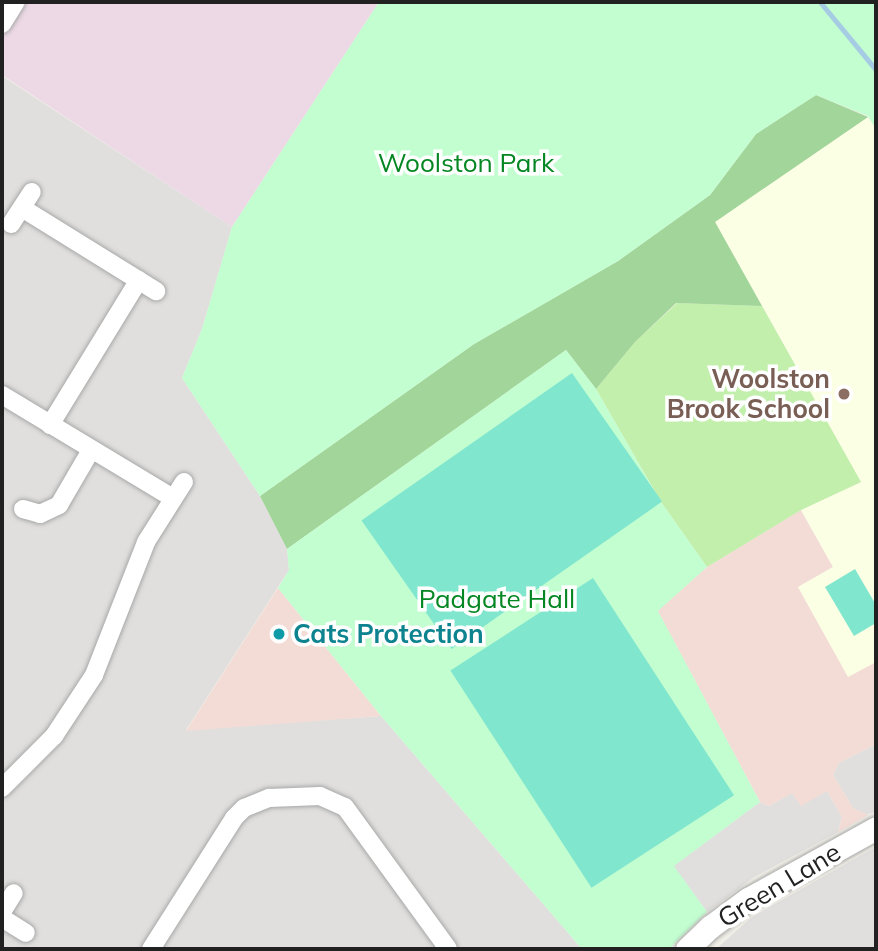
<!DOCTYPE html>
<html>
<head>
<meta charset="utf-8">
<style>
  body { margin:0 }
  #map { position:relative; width:878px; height:951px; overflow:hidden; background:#f2f0e8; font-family:Mulish,sans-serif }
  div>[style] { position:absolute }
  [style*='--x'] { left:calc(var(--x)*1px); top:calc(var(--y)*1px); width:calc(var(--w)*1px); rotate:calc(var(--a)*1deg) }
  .residential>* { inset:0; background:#e0dfde }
  .commercial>* { inset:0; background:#f4dcd6 }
  .industrial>* { inset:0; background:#ecd9e5 }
  .education>* { inset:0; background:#fbffe4 }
  .grass>* { inset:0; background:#c2efab }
  .forest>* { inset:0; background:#a2d599 }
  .park>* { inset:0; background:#c3fed1 }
  .pitch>* { inset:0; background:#80e6ce; transform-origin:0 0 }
  .stream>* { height:5px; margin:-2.5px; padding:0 2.5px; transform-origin:2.5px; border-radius:2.5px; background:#a5cce3 }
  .roads { filter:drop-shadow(0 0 2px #a8a8a8) drop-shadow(0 0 2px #a8a8a8) }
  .minor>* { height:18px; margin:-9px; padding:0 9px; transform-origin:9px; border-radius:9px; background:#fff }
  .tertiary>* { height:23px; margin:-11.5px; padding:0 11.5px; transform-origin:11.5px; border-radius:11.5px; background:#fff }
  .dots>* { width:19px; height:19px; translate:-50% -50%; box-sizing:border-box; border:4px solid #fff; border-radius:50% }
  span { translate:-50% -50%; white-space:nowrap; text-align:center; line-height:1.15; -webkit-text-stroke:7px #fff; paint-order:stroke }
  .park-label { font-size:26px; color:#048622 }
  .education-label { font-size:26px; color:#785e54; font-weight:700 }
  .right { translate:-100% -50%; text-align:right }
  .culture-label { font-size:26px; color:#0d838f; font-weight:700 }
  .left { translate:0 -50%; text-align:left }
  .street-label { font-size:26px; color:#212121 }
  .frame { position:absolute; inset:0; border:4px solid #212121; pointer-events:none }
</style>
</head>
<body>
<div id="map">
  <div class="residential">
    <div style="clip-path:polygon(2px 76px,232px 227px,202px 329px,182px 378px,260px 496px,287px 549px,289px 570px,186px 730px,381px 716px,582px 949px,2px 949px)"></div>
    <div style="clip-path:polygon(876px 744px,876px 812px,864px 815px,853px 808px,833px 775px,839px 763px)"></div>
    <div style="clip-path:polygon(827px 791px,842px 817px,838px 832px,754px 877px,707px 912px,673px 866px,760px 802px,769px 806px,793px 792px)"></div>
    <div style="clip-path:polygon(876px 847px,876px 949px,716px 949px,752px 917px)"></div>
  </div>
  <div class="commercial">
    <div style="clip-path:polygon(801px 510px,833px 567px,798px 587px,848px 676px,876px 662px,876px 744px,839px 763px,833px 775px,853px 808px,868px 815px,838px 832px,842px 817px,827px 791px,801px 806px,792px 793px,769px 806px,760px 802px,657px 610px,707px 567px)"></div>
    <div style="clip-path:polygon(278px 588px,381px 716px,186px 731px)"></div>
  </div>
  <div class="industrial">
    <div style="clip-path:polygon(2px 2px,379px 2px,232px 227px,2px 75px)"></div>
  </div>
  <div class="education">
    <div style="clip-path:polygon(868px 117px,876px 129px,876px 662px,848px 677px,798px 587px,833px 567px,801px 510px,861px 482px,715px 222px)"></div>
  </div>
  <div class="grass">
    <div style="clip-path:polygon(677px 303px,762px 306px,861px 482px,801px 510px,707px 567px,661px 502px,596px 389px,635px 342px)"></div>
  </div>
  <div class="forest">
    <div style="clip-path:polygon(816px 95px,868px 117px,715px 222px,762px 306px,676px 303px,635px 342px,596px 389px,566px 350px,287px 549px,260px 496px,474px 344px,618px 261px,710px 195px,756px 134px)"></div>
  </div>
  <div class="park">
    <div style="clip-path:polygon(379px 2px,876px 2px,876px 129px,868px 116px,816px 95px,756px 134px,710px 195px,618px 261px,474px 344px,260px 496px,182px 378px,202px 329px,232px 227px)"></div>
    <div style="clip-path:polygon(566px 350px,596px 389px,661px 502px,707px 567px,658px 611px,760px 802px,674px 866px,707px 912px,669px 949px,582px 949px,381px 716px,278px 588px,289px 570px,287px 549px)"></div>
  </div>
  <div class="pitch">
    <div style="left:572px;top:373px;width:157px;height:257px;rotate:55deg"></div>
    <div style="clip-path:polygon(855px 569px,876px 605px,876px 623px,854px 636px,825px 587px)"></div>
    <div style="left:593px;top:578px;width:259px;height:170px;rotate:57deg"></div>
  </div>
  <div class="stream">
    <div style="--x:820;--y:2;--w:88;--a:50.5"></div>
  </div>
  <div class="roads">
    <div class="minor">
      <div style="--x:2;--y:24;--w:26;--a:-58"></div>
      <div style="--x:22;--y:208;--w:158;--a:31.8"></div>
      <div style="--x:11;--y:224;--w:38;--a:-57"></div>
      <div style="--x:2;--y:395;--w:200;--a:31.1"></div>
      <div style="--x:50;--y:425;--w:170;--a:-58.5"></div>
      <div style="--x:23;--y:509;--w:18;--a:16"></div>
      <div style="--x:40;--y:514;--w:21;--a:-25"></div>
      <div style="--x:59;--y:505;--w:64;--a:-59.8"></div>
      <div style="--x:2;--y:788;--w:74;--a:-45"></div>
      <div style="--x:54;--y:736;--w:73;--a:-56.7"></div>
      <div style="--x:94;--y:675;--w:143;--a:-68.6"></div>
      <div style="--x:146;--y:542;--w:71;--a:-57.7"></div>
      <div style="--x:2;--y:912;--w:22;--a:-58"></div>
      <div style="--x:2;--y:918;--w:28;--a:32"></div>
      <div style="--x:151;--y:949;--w:155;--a:-57.6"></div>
      <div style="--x:234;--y:818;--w:14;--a:-45"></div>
      <div style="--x:244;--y:808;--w:27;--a:-22"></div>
      <div style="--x:269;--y:798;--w:51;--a:-2.2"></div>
      <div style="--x:320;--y:796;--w:27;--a:24"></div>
      <div style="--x:345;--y:807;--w:175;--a:54"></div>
    </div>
    <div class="tertiary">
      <div style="--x:687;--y:949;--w:32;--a:-44"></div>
      <div style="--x:710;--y:927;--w:47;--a:-36.4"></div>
      <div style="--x:748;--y:899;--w:146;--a:-29"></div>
    </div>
  </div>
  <div class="dots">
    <div style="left:844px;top:394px;background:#8d6e63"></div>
    <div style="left:279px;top:634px;background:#0f9aa8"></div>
  </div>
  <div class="park-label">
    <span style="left:466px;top:163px">Woolston Park</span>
    <span style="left:497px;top:599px">Padgate Hall</span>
  </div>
  <div class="education-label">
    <span class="right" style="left:830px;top:394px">Woolston<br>Brook School</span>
  </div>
  <div class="culture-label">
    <span class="left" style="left:293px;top:634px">Cats Protection</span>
  </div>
  <div class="street-label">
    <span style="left:779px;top:885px;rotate:-31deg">Green Lane</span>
  </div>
  <div class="frame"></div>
</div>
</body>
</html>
